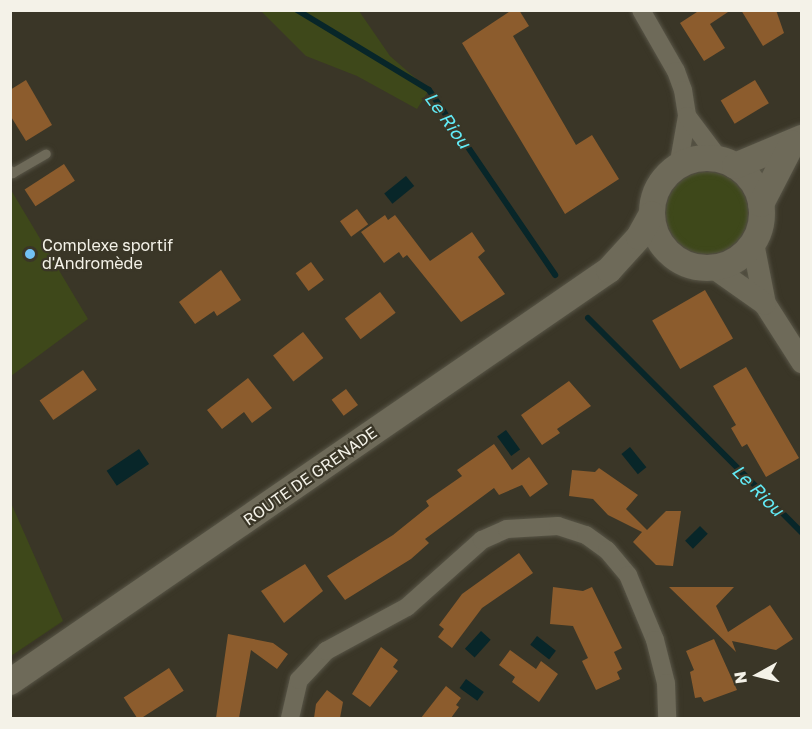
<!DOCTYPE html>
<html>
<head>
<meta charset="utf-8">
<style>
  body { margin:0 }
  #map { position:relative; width:812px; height:729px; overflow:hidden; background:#3a3627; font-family:"Golos Text",sans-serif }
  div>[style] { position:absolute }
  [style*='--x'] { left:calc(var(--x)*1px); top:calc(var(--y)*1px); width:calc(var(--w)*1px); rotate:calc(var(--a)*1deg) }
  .green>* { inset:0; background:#3e481a }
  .round { border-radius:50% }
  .water>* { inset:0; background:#082629; transform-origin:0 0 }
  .stream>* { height:6px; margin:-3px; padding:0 3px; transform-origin:3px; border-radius:3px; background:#082629 }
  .building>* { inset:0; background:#8c5c2d; transform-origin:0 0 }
  .roads { filter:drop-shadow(0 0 2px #585547) drop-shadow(0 0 2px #585547) }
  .service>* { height:9px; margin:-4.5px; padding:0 4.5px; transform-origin:4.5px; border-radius:4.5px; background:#6e6a59 }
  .minor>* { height:18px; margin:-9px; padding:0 9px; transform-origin:9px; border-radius:9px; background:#6e6a59 }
  .tertiary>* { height:22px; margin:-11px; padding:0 11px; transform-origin:11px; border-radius:11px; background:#6e6a59 }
  .secondary>* { height:26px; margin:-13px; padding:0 13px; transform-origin:13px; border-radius:13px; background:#6e6a59 }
  .secondary>.ring { margin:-13px; padding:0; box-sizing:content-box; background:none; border:26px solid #6e6a59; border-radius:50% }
  .dots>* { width:16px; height:16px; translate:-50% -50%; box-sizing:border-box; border:3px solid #3a3627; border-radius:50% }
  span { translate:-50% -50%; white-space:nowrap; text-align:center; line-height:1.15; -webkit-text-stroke:4.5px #3a3627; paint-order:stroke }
  .poi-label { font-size:16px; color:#f4f2e8 }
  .left { translate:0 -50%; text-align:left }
  .street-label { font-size:16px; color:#f4f2e8 }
  .water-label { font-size:18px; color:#62ebf7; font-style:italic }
  .frame { position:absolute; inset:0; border:12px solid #f4f2e8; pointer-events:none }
  .north { position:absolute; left:728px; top:645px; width:60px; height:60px; -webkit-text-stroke:4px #3a3627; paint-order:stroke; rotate:262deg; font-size:16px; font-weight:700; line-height:24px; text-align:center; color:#f4f2e8 }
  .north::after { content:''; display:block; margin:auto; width:21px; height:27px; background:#f4f2e8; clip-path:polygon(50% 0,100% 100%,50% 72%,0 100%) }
</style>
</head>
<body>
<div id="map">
  <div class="green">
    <div style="clip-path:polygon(261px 11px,359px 11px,390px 56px,429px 90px,417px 109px,357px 76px,306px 56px)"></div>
    <div class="round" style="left:666px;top:172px;width:82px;height:82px"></div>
    <div style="clip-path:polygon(11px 190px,88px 319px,11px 376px)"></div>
    <div style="clip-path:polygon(11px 503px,63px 621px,11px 656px,10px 656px)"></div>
  </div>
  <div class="water">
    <div style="left:406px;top:176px;width:13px;height:28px;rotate:51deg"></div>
    <div style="left:506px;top:430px;width:24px;height:11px;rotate:54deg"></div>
    <div style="left:630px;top:447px;width:26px;height:11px;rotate:51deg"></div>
    <div style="left:139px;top:449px;width:18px;height:39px;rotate:56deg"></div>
    <div style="left:700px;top:526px;width:11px;height:21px;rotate:45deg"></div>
    <div style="left:481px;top:631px;width:13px;height:24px;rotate:42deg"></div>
    <div style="left:537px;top:636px;width:24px;height:11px;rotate:38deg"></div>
    <div style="left:466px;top:679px;width:22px;height:11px;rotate:36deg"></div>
  </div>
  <div class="stream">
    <div style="--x:297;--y:10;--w:154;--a:31.2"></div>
    <div style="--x:429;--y:90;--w:224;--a:55.7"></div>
    <div style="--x:588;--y:318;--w:303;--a:45.1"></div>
  </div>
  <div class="building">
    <div style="clip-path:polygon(512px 10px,519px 10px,529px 26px,513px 36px,576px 145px,592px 135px,619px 179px,565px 214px,462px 43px)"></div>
    <div style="clip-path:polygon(700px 10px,731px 10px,710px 24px,725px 48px,704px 61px,680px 23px)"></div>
    <div style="clip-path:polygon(741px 10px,776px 10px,784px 33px,763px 46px)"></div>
    <div style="clip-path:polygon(26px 80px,52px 125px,26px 141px,10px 115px,10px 90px)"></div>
    <div style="left:755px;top:80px;width:27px;height:40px;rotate:59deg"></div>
    <div style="left:64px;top:164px;width:20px;height:47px;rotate:57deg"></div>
    <div style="left:357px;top:209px;width:19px;height:21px;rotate:54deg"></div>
    <div style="clip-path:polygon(385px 215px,388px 220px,395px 215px,430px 261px,472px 232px,485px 251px,478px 257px,505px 294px,461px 322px,407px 255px,403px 258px,399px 252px,384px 263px,361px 232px)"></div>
    <div style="left:311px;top:262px;width:22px;height:19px;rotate:54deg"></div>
    <div style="clip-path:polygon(221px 270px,241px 300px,217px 316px,214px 311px,195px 324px,179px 302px)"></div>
    <div style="left:705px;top:290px;width:56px;height:61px;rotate:60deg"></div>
    <div style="left:380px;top:292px;width:26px;height:44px;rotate:53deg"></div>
    <div style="left:303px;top:332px;width:33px;height:38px;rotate:52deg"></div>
    <div style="clip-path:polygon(746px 367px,799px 458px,766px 477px,747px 444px,742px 447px,731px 428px,736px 425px,713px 386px)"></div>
    <div style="left:83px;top:370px;width:24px;height:53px;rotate:55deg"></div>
    <div style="clip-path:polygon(248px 378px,272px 408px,252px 423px,244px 412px,222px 429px,207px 410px)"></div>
    <div style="clip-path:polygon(569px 381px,591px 406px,557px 429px,560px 433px,542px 445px,521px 415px)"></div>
    <div style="left:346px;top:389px;width:20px;height:18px;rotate:53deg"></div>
    <div style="clip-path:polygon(494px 444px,512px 470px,529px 457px,548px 484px,530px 497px,522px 485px,499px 495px,494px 488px,425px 539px,429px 543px,411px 559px,345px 600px,327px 576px,393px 535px,429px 506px,426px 501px,462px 476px,457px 470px)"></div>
    <div style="clip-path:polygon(599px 468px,638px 495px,626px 509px,647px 530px,666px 511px,681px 511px,673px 566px,656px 565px,633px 542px,642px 532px,608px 515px,593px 499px,569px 496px,572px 470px,595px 472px)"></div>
    <div style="clip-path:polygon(519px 553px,533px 573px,482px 608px,452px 648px,438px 637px,444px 629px,439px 625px,462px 594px)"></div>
    <div style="clip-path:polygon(305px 564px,323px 591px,284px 623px,261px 591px)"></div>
    <div style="clip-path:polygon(553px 587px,583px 591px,592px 587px,622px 648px,614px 652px,622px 669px,617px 672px,620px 679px,596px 690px,582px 661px,588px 658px,573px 626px,550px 624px)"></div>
    <div style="clip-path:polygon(669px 587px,734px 587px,716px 606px,728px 632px,770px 605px,793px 639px,776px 650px,732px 641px,736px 652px)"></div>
    <div style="clip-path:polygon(228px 634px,273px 643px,288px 654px,277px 669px,251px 650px,239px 718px,216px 718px)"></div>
    <div style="clip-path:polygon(714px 639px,737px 690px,704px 702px,701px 697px,695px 698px,690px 672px,694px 670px,686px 651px)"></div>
    <div style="clip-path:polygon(381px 647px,398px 660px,393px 667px,398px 671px,370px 707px,352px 694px)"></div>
    <div style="clip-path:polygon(510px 650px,536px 669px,541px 661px,558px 674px,539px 702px,512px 682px,515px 677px,499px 665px)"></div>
    <div style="left:169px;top:668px;width:27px;height:54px;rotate:57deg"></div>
    <div style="clip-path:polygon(446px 686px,461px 698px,456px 705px,459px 707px,451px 718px,421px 718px)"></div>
    <div style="clip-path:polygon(327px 690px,343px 702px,340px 718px,314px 718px,316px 704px)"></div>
  </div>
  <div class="roads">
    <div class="service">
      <div style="--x:10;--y:170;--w:4;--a:56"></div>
      <div style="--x:12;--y:173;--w:39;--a:-30"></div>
    </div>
    <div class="minor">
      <div style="--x:641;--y:10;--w:70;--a:60.2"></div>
      <div style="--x:676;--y:71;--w:20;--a:70"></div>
      <div style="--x:683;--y:90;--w:26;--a:81"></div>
      <div style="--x:687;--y:116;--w:52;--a:100"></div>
      <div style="--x:687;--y:116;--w:55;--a:53.1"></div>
      <div style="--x:290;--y:718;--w:39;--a:-77"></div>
      <div style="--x:299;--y:680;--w:40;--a:-47"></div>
      <div style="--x:326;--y:651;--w:92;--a:-28.5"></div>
      <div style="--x:407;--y:607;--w:101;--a:-41.8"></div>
      <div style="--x:482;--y:540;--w:27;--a:-24"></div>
      <div style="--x:507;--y:529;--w:51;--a:-3.4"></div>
      <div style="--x:558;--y:526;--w:29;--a:18"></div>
      <div style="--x:586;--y:535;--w:26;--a:36"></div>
      <div style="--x:607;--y:550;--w:33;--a:50"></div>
      <div style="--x:628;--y:575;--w:70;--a:67.4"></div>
      <div style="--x:655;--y:640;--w:44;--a:75.7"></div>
      <div style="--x:666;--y:683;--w:35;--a:88"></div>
    </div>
    <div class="tertiary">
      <div style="--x:753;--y:243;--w:62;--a:78.9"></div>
      <div style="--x:765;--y:304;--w:69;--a:57.5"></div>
      <div style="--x:714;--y:268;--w:62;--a:35.2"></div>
    </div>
    <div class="secondary">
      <div class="ring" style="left:652px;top:158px;width:84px;height:84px"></div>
      <div style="--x:735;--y:166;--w:73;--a:-22.7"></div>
      <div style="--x:761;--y:204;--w:68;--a:-62.7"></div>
      <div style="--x:10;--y:682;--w:727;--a:-34.52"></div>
      <div style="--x:609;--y:270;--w:45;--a:-47.7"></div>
      <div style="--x:639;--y:237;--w:26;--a:-61"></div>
    </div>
  </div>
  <div class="dots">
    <div style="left:30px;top:254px;background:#72c1f5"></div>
  </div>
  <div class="poi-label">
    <span class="left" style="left:42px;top:254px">Complexe sportif<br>d'Andromède</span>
  </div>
  <div class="street-label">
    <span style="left:310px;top:476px;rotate:-35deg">ROUTE DE GRENADE</span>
  </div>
  <div class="water-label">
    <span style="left:448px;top:120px;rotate:54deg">Le Riou</span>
    <span style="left:758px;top:490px;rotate:45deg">Le Riou</span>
  </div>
  <div class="frame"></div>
  <div class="north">N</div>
</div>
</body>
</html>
